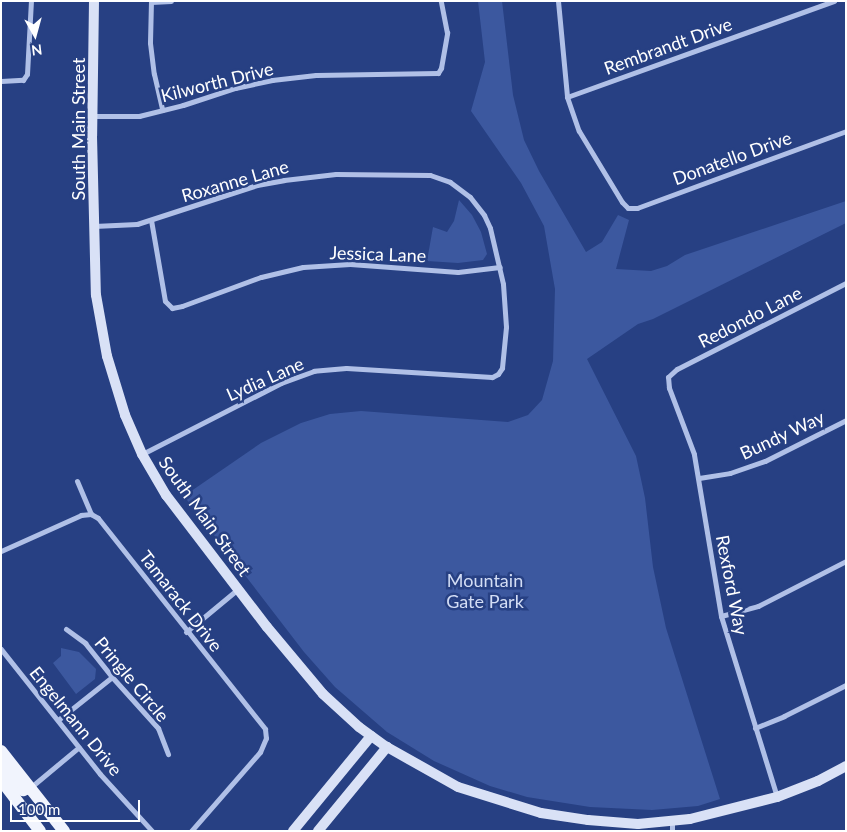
<!DOCTYPE html>
<html>
<head>
<meta charset="utf-8">
<style>
  body { margin:0 }
  #map { position:relative; width:847px; height:832px; overflow:hidden; background:#274083; font-family:Lato,sans-serif }
  div>[style] { position:absolute }
  [style*='--x'] { left:calc(var(--x)*1px); top:calc(var(--y)*1px); width:calc(var(--w)*1px); rotate:calc(var(--a)*1deg) }
  .green>* { inset:0; background:#3c589f }
  .minor>* { height:5px; margin:-2.5px; padding:0 2.5px; transform-origin:2.5px; border-radius:2.5px; background:#b0c0e7 }
  .secondary>* { height:10px; margin:-5px; padding:0 5px; transform-origin:5px; border-radius:5px; background:#d9e1f6 }
  .primary>* { height:12px; margin:-6px; padding:0 6px; transform-origin:6px; border-radius:6px; background:#f1f4fd }
  span { translate:-50% -50%; white-space:nowrap; text-align:center; line-height:1.15; -webkit-text-stroke:5px #274083; paint-order:stroke }
  .street-label { font-size:18px; color:#fff }
  .park-label { font-size:18px; color:#d3ddf5 }
  .frame { position:absolute; inset:0; border:2px solid #fff; pointer-events:none }
  .north { position:absolute; left:10px; top:10px; width:50px; height:50px; -webkit-text-stroke:4px #274083; paint-order:stroke; rotate:173deg; font-size:14px; font-weight:700; line-height:20px; text-align:center; color:#fff }
  .north::after { content:''; display:block; margin:auto; width:18px; height:22px; background:#fff; clip-path:polygon(50% 0,100% 100%,50% 72%,0 100%) }
  .scale { position:absolute; left:10px; top:800px; width:130px; height:22px; box-sizing:border-box; border:2px solid #fff; border-top:0; padding-left:6px; font-size:15px; line-height:18px; white-space:nowrap; color:#fff; -webkit-text-stroke:4px #274083; paint-order:stroke }
</style>
</head>
<body>
<div id="map">
  <div class="green">
    <div style="clip-path:polygon(478px 1px,502px 1px,513px 95px,524px 140px,539px 171px,586px 252px,602px 242px,618px 215px,629px 220px,616px 269px,651px 271px,667px 266px,685px 255px,846px 201px,846px 223px,653px 319px,638px 324px,587px 359px,636px 456px,645px 498px,653px 567px,666px 628px,720px 799px,698px 806px,652px 810px,590px 807px,527px 797px,490px 786px,434px 761px,387px 732px,335px 687px,304px 652px,184px 496px,261px 443px,301px 423px,330px 414px,361px 411px,508px 422px,528px 415px,542px 400px,553px 361px,555px 289px,544px 226px,521px 183px,471px 111px,485px 62px)"></div>
    <div style="clip-path:polygon(459px 200px,472px 215px,481px 232px,487px 254px,483px 260px,458px 263px,427px 261px,433px 227px,447px 232px,454px 221px)"></div>
    <div style="clip-path:polygon(61px 648px,79px 652px,96px 669px,95px 679px,76px 694px,53px 663px,61px 656px)"></div>
  </div>
  <div class="minor">
    <div style="--x:151;--y:1;--w:42;--a:91.4"></div>
    <div style="--x:150;--y:43;--w:31;--a:83"></div>
    <div style="--x:154;--y:74;--w:37;--a:77"></div>
    <div style="--x:558;--y:1;--w:96;--a:84.6"></div>
    <div style="--x:567;--y:97;--w:36;--a:71"></div>
    <div style="--x:579;--y:131;--w:83;--a:58.8"></div>
    <div style="--x:622;--y:202;--w:8;--a:45"></div>
    <div style="--x:628;--y:208;--w:9;--a:0"></div>
    <div style="--x:637;--y:208;--w:223;--a:-20.2"></div>
    <div style="--x:151;--y:2;--w:20;--a:-3"></div>
    <div style="--x:1;--y:81;--w:22;--a:-3"></div>
    <div style="--x:23;--y:80;--w:7;--a:-56"></div>
    <div style="--x:27;--y:74;--w:73;--a:-86.9"></div>
    <div style="--x:567;--y:97;--w:284;--a:-19.8"></div>
    <div style="--x:94;--y:116;--w:45;--a:0"></div>
    <div style="--x:139;--y:116;--w:45;--a:-14"></div>
    <div style="--x:183;--y:105;--w:55;--a:-18.1"></div>
    <div style="--x:235;--y:88;--w:38;--a:-12"></div>
    <div style="--x:272;--y:80;--w:44;--a:-6.5"></div>
    <div style="--x:316;--y:75;--w:122;--a:-0.9"></div>
    <div style="--x:438;--y:73;--w:6;--a:-59"></div>
    <div style="--x:441;--y:68;--w:36;--a:-80"></div>
    <div style="--x:447;--y:33;--w:33;--a:-101"></div>
    <div style="--x:151;--y:220;--w:82;--a:80.2"></div>
    <div style="--x:165;--y:301;--w:10;--a:45"></div>
    <div style="--x:172;--y:308;--w:10;--a:-11"></div>
    <div style="--x:182;--y:306;--w:84;--a:-20.2"></div>
    <div style="--x:261;--y:277;--w:43;--a:-13.4"></div>
    <div style="--x:303;--y:267;--w:47;--a:-3.7"></div>
    <div style="--x:350;--y:264;--w:108;--a:4.2"></div>
    <div style="--x:458;--y:272;--w:42;--a:-6.8"></div>
    <div style="--x:94;--y:226;--w:43;--a:-2.7"></div>
    <div style="--x:137;--y:224;--w:126;--a:-18"></div>
    <div style="--x:257;--y:185;--w:27;--a:-10"></div>
    <div style="--x:284;--y:180;--w:52;--a:-6.6"></div>
    <div style="--x:336;--y:174;--w:94;--a:0.6"></div>
    <div style="--x:430;--y:175;--w:21;--a:19"></div>
    <div style="--x:450;--y:182;--w:25;--a:37"></div>
    <div style="--x:470;--y:197;--w:23;--a:52"></div>
    <div style="--x:484;--y:215;--w:14;--a:65"></div>
    <div style="--x:490;--y:228;--w:57;--a:76.9"></div>
    <div style="--x:503;--y:284;--w:43;--a:86"></div>
    <div style="--x:506;--y:327;--w:41;--a:95.6"></div>
    <div style="--x:502;--y:368;--w:7;--a:124"></div>
    <div style="--x:498;--y:374;--w:7;--a:153"></div>
    <div style="--x:492;--y:377;--w:146;--a:-176.5"></div>
    <div style="--x:346;--y:368;--w:32;--a:175"></div>
    <div style="--x:314;--y:371;--w:35;--a:160"></div>
    <div style="--x:281;--y:383;--w:156;--a:152.9"></div>
    <div style="--x:699;--y:478;--w:31;--a:-9"></div>
    <div style="--x:730;--y:473;--w:37;--a:-19"></div>
    <div style="--x:765;--y:461;--w:91;--a:-26.8"></div>
    <div style="--x:77;--y:481;--w:36;--a:67"></div>
    <div style="--x:91;--y:514;--w:8;--a:30"></div>
    <div style="--x:98;--y:518;--w:269;--a:51.6"></div>
    <div style="--x:265;--y:729;--w:9;--a:84"></div>
    <div style="--x:266;--y:738;--w:15;--a:113"></div>
    <div style="--x:260;--y:752;--w:105;--a:131.1"></div>
    <div style="--x:1;--y:551;--w:88;--a:-24.2"></div>
    <div style="--x:81;--y:515;--w:10;--a:-6"></div>
    <div style="--x:721;--y:616;--w:38;--a:-15"></div>
    <div style="--x:758;--y:606;--w:99;--a:-27.1"></div>
    <div style="--x:66;--y:629;--w:24;--a:36"></div>
    <div style="--x:85;--y:643;--w:43;--a:51.5"></div>
    <div style="--x:112;--y:677;--w:69;--a:48"></div>
    <div style="--x:158;--y:728;--w:28;--a:69"></div>
    <div style="--x:186;--y:632;--w:67;--a:-39.6"></div>
    <div style="--x:1;--y:649;--w:159;--a:51.6"></div>
    <div style="--x:100;--y:774;--w:77;--a:47.6"></div>
    <div style="--x:58;--y:720;--w:69;--a:-38.5"></div>
    <div style="--x:755;--y:728;--w:31;--a:-22"></div>
    <div style="--x:784;--y:716;--w:69;--a:-26.6"></div>
    <div style="--x:31;--y:787;--w:62;--a:-39.8"></div>
    <div style="--x:777;--y:797;--w:189;--a:-107.2"></div>
    <div style="--x:721;--y:616;--w:164;--a:-99.5"></div>
    <div style="--x:694;--y:454;--w:71;--a:-110.7"></div>
    <div style="--x:669;--y:388;--w:11;--a:-95"></div>
    <div style="--x:668;--y:377;--w:12;--a:-42"></div>
    <div style="--x:677;--y:369;--w:190;--a:-27"></div>
    <div style="--x:672;--y:822;--w:9;--a:90"></div>
  </div>
  <div class="secondary">
    <div style="--x:94;--y:1;--w:135;--a:90.8"></div>
    <div style="--x:92;--y:136;--w:159;--a:88.6"></div>
    <div style="--x:96;--y:295;--w:62;--a:79.8"></div>
    <div style="--x:107;--y:356;--w:62;--a:73"></div>
    <div style="--x:125;--y:415;--w:43;--a:66.4"></div>
    <div style="--x:142;--y:454;--w:48;--a:59.7"></div>
    <div style="--x:166;--y:495;--w:166;--a:52.6"></div>
    <div style="--x:267;--y:627;--w:87;--a:50.1"></div>
    <div style="--x:323;--y:694;--w:49;--a:42.5"></div>
    <div style="--x:359;--y:727;--w:34;--a:36"></div>
    <div style="--x:387;--y:747;--w:81;--a:29.4"></div>
    <div style="--x:458;--y:787;--w:87;--a:17.4"></div>
    <div style="--x:541;--y:813;--w:48;--a:8.5"></div>
    <div style="--x:588;--y:820;--w:50;--a:4.6"></div>
    <div style="--x:638;--y:824;--w:52;--a:-5.5"></div>
    <div style="--x:690;--y:819;--w:90;--a:-14.2"></div>
    <div style="--x:777;--y:797;--w:44;--a:-21.3"></div>
    <div style="--x:818;--y:781;--w:32;--a:-28"></div>
    <div style="--x:293;--y:831;--w:123;--a:-50.6"></div>
    <div style="--x:318;--y:831;--w:109;--a:-50.6"></div>
  </div>
  <div class="primary">
    <div style="--x:1;--y:751;--w:102;--a:51.8"></div>
    <div style="--x:1;--y:766;--w:24;--a:52"></div>
    <div style="--x:16;--y:785;--w:9;--a:36"></div>
    <div style="--x:23;--y:790;--w:7;--a:-16"></div>
    <div style="--x:1;--y:780;--w:64;--a:52.6"></div>
  </div>
  <div class="street-label">
    <span style="left:668px;top:46px;rotate:-20deg">Rembrandt Drive</span>
    <span style="left:217px;top:82px;rotate:-14deg">Kilworth Drive</span>
    <span style="left:78px;top:129px;rotate:-90deg">South Main Street</span>
    <span style="left:732px;top:158px;rotate:-20deg">Donatello Drive</span>
    <span style="left:235px;top:181px;rotate:-16deg">Roxanne Lane</span>
    <span style="left:378px;top:254px;rotate:2deg">Jessica Lane</span>
    <span style="left:750px;top:317px;rotate:-27deg">Redondo Lane</span>
    <span style="left:265px;top:379px;rotate:-24deg">Lydia Lane</span>
    <span style="left:782px;top:435px;rotate:-25deg">Bundy Way</span>
    <span style="left:205px;top:516px;rotate:54deg">South Main Street</span>
    <span style="left:732px;top:585px;rotate:79deg">Rexford Way</span>
    <span style="left:181px;top:601px;rotate:52deg">Tamarack Drive</span>
    <span style="left:132px;top:679px;rotate:50deg">Pringle Circle</span>
    <span style="left:76px;top:721px;rotate:51deg">Engelmann Drive</span>
  </div>
  <div class="park-label">
    <span style="left:485px;top:591px">Mountain<br>Gate Park</span>
  </div>
  <div class="frame"></div>
  <div class="north">N</div>
  <div class="scale">100 m</div>
</div>
</body>
</html>
